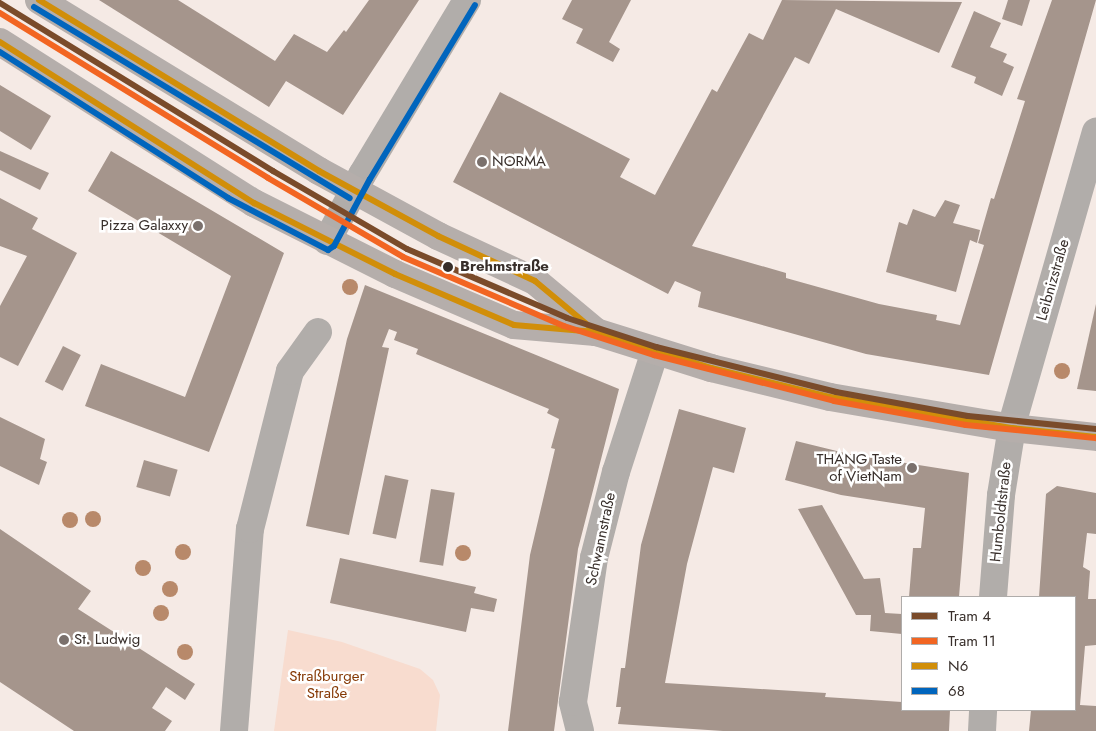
<!DOCTYPE html>
<html>
<head>
<meta charset="utf-8">
<style>
  body { margin:0 }
  #map { position:relative; width:1096px; height:731px; overflow:hidden; background:#f5eae5; font-family:Jost,sans-serif }
  div>[style] { position:absolute }
  [style*='--x'] { left:calc(var(--x)*1px); top:calc(var(--y)*1px); width:calc(var(--w)*1px); rotate:calc(var(--a)*1deg) }
  .green>* { inset:0; background:#f8dccf }
  .building>* { inset:0; background:#a5958c; transform-origin:0 0 }
  .minor>* { height:28px; margin:-14px; padding:0 14px; transform-origin:14px; border-radius:14px; background:#b1adaa }
  .major>* { height:28px; margin:-14px; padding:0 14px; transform-origin:14px; border-radius:14px; background:#b5aeab }
  .bus-1>* { height:6px; margin:-3px; padding:0 3px; transform-origin:3px; border-radius:3px; background:#d18e09 }
  .bus-2>* { height:6px; margin:-3px; padding:0 3px; transform-origin:3px; border-radius:3px; background:#0065bd }
  .tram-1>* { height:6px; margin:-3px; padding:0 3px; transform-origin:3px; border-radius:3px; background:#7a4b2a }
  .tram-2>* { height:6px; margin:-3px; padding:0 3px; transform-origin:3px; border-radius:3px; background:#f26522 }
  .trees>* { width:16px; height:16px; margin:-8px; border-radius:50%; background:#b8896a }
  .dots>* { width:14px; height:14px; translate:-50% -50%; box-sizing:border-box; border:2px solid #fff; border-radius:50% }
  span { translate:-50% -50%; white-space:nowrap; text-align:center; line-height:1.15; -webkit-text-stroke:5px #fff; paint-order:stroke }
  .poi-label { font-size:15px; color:#382f2b }
  .left { translate:0 -50%; text-align:left }
  .right { translate:-100% -50%; text-align:right }
  .stop-label { font-size:15px; color:#382f2b; font-weight:700 }
  .street-label { font-size:15px; color:#382f2b }
  .park-label { font-size:15px; color:#863a06 }
  .legend { position:absolute; left:901px; top:596px; width:175px; height:115px; box-sizing:border-box; background:#fff; border:1px solid #afacaa; margin:0; padding:6px 9px; list-style:none; font-size:15px; color:#382f2b }
  .legend li { display:flex; align-items:center; gap:10px; height:25px }
  .legend b { width:25px; border:1px solid #afacaa }
</style>
</head>
<body>
<div id="map">
  <div class="green">
    <div style="clip-path:polygon(288px 630px,342px 642px,420px 669px,433px 680px,440px 695px,436px 731px,274px 731px)"></div>
  </div>
  <div class="building">
    <div style="clip-path:polygon(99px 0,178px 0,275px 61px,294px 34px,327px 52px,344px 30px,346px 32px,369px 0,419px 0,343px 115px,286px 81px,269px 107px)"></div>
    <div style="clip-path:polygon(572px 0,631px 0,609px 42px,620px 49px,613px 62px,576px 43px,583px 29px,562px 19px)"></div>
    <div style="clip-path:polygon(782px 0,962px 2px,939px 53px,836px 9px,809px 64px,795px 57px,692px 246px,786px 273px,786px 278px,879px 304px,937px 315px,936px 320px,960px 325px,984px 245px,978px 243px,991px 198px,994px 199px,1025px 101px,1017px 99px,1052px 0,1096px 0,989px 375px,866px 354px,698px 307px,701px 292px,675px 281px,668px 294px,453px 182px,500px 92px,630px 159px,620px 177px,655px 195px,712px 89px,717px 92px,749px 33px,763px 40px)"></div>
    <div style="clip-path:polygon(1008px 0,1030px 0,1022px 26px,1002px 19px)"></div>
    <div style="clip-path:polygon(974px 11px,1001px 23px,990px 47px,1007px 54px,1003px 62px,1014px 67px,1002px 96px,974px 83px,976px 77px,951px 67px)"></div>
    <div style="clip-path:polygon(0 85px,51px 116px,31px 150px,0 131px)"></div>
    <div style="clip-path:polygon(0 151px,49px 173px,40px 190px,0 170px)"></div>
    <div style="clip-path:polygon(111px 151px,284px 253px,209px 452px,85px 406px,101px 364px,185px 397px,231px 276px,88px 191px)"></div>
    <div style="clip-path:polygon(0 198px,38px 218px,32px 229px,77px 253px,18px 366px,0 357px,0 306px,27px 256px,0 246px)"></div>
    <div style="clip-path:polygon(945px 200px,960px 205px,953px 223px,980px 230px,977px 243px,970px 240px,956px 292px,886px 272px,899px 222px,907px 225px,913px 209px,935px 217px)"></div>
    <div style="clip-path:polygon(365px 285px,619px 389px,578px 549px,554px 731px,508px 731px,530px 555px,555px 449px,551px 448px,559px 419px,547px 413px,549px 409px,416px 354px,418px 349px,394px 340px,397px 332px,389px 329px,382px 347px,389px 348px,349px 535px,306px 526px,347px 339px)"></div>
    <div style="clip-path:polygon(1096px 304px,1096px 391px,1077px 389px)"></div>
    <div style="left:63px;top:346px;width:20px;height:40px;rotate:27deg"></div>
    <div style="clip-path:polygon(679px 409px,746px 428px,734px 473px,713px 467px,687px 564px,665px 683px,826px 693px,825px 697px,902px 702px,902px 710px,950px 710px,949px 731px,723px 731px,618px 724px,621px 707px,616px 707px,621px 668px,625px 668px,641px 545px)"></div>
    <div style="clip-path:polygon(0 417px,45px 439px,40px 459px,47px 462px,39px 485px,0 466px)"></div>
    <div style="clip-path:polygon(796px 441px,849px 454px,969px 473px,959px 597px,909px 597px,913px 548px,921px 548px,925px 508px,841px 495px,785px 480px)"></div>
    <div style="left:144px;top:460px;width:35px;height:28px;rotate:16deg"></div>
    <div style="left:385px;top:475px;width:24px;height:60px;rotate:12deg"></div>
    <div style="clip-path:polygon(1057px 486px,1096px 493px,1096px 534px,1087px 533px,1083px 567px,1090px 571px,1088px 599px,1096px 599px,1096px 645px,1085px 646px,1080px 705px,1096px 706px,1096px 731px,1029px 731px,1031px 710px,1075px 710px,1075px 597px,1039px 597px,1046px 494px)"></div>
    <div style="left:431px;top:489px;width:24px;height:74px;rotate:9deg"></div>
    <div style="clip-path:polygon(822px 505px,864px 579px,880px 578px,885px 613px,902px 614px,902px 634px,870px 631px,871px 615px,856px 615px,798px 509px)"></div>
    <div style="clip-path:polygon(0 529px,91px 591px,78px 609px,195px 684px,185px 700px,166px 687px,152px 708px,172px 721px,165px 731px,74px 731px,0 682px)"></div>
    <div style="clip-path:polygon(340px 558px,476px 587px,474px 593px,497px 599px,494px 612px,471px 608px,466px 632px,330px 603px)"></div>
  </div>
  <div class="minor">
    <div style="--x:327;--y:241;--w:75;--a:-62.1"></div>
    <div style="--x:362;--y:175;--w:204;--a:-59"></div>
    <div style="--x:993;--y:597;--w:102;--a:-85.5"></div>
    <div style="--x:1001;--y:495;--w:75;--a:-80.8"></div>
    <div style="--x:1013;--y:421;--w:301;--a:-74"></div>
    <div style="--x:234;--y:731;--w:203;--a:-85.5"></div>
    <div style="--x:250;--y:529;--w:163;--a:-75.8"></div>
    <div style="--x:290;--y:371;--w:48;--a:-54.3"></div>
    <div style="--x:580;--y:731;--w:30;--a:-104"></div>
    <div style="--x:573;--y:702;--w:146;--a:-81.7"></div>
    <div style="--x:594;--y:558;--w:89;--a:-75.7"></div>
    <div style="--x:616;--y:472;--w:127;--a:-72.1"></div>
    <div style="--x:982;--y:731;--w:21;--a:-87"></div>
  </div>
  <div class="major">
    <div style="--x:39;--y:0;--w:328;--a:31.4"></div>
    <div style="--x:319;--y:171;--w:136;--a:28.6"></div>
    <div style="--x:438;--y:236;--w:107;--a:24.9"></div>
    <div style="--x:535;--y:281;--w:80;--a:39.9"></div>
    <div style="--x:0;--y:42;--w:301;--a:32.4"></div>
    <div style="--x:254;--y:203;--w:158;--a:26.7"></div>
    <div style="--x:395;--y:274;--w:129;--a:23.2"></div>
    <div style="--x:514;--y:325;--w:82;--a:4.9"></div>
    <div style="--x:596;--y:332;--w:121;--a:17.4"></div>
    <div style="--x:711;--y:368;--w:122;--a:13.7"></div>
    <div style="--x:830;--y:397;--w:185;--a:9.7"></div>
    <div style="--x:1012;--y:428;--w:84;--a:6.1"></div>
  </div>
  <div class="bus-1">
    <div style="--x:39;--y:0;--w:328;--a:31.4"></div>
    <div style="--x:319;--y:171;--w:136;--a:28.6"></div>
    <div style="--x:438;--y:236;--w:107;--a:24.9"></div>
    <div style="--x:535;--y:281;--w:80;--a:39.9"></div>
    <div style="--x:596;--y:332;--w:9;--a:18"></div>
    <div style="--x:0;--y:42;--w:301;--a:32.4"></div>
    <div style="--x:254;--y:203;--w:158;--a:26.7"></div>
    <div style="--x:395;--y:274;--w:129;--a:23.2"></div>
    <div style="--x:514;--y:325;--w:82;--a:4.9"></div>
    <div style="--x:596;--y:332;--w:121;--a:17.4"></div>
    <div style="--x:711;--y:368;--w:122;--a:13.7"></div>
    <div style="--x:830;--y:397;--w:185;--a:9.7"></div>
    <div style="--x:1012;--y:428;--w:84;--a:6.1"></div>
  </div>
  <div class="bus-2">
    <div style="--x:34;--y:7;--w:369;--a:31.2"></div>
    <div style="--x:0;--y:52;--w:271;--a:32.6"></div>
    <div style="--x:228;--y:198;--w:113;--a:27.5"></div>
    <div style="--x:328;--y:250;--w:7;--a:-34"></div>
    <div style="--x:334;--y:246;--w:76;--a:-61.8"></div>
    <div style="--x:370;--y:179;--w:203;--a:-58.9"></div>
  </div>
  <div class="tram-1">
    <div style="--x:0;--y:3;--w:321;--a:31.6"></div>
    <div style="--x:273;--y:171;--w:155;--a:30.2"></div>
    <div style="--x:407;--y:249;--w:174;--a:23.3"></div>
    <div style="--x:567;--y:318;--w:94;--a:18"></div>
    <div style="--x:656;--y:347;--w:186;--a:14"></div>
    <div style="--x:836;--y:392;--w:134;--a:10.3"></div>
    <div style="--x:968;--y:416;--w:129;--a:5.8"></div>
  </div>
  <div class="tram-2">
    <div style="--x:0;--y:13;--w:315;--a:31.6"></div>
    <div style="--x:268;--y:178;--w:156;--a:30.3"></div>
    <div style="--x:403;--y:257;--w:175;--a:23.2"></div>
    <div style="--x:564;--y:326;--w:95;--a:17.9"></div>
    <div style="--x:654;--y:355;--w:186;--a:14.3"></div>
    <div style="--x:834;--y:401;--w:134;--a:10.3"></div>
    <div style="--x:966;--y:425;--w:130;--a:5.8"></div>
  </div>
  <div class="trees">
    <div style="left:350px;top:287px"></div>
    <div style="left:1062px;top:371px"></div>
    <div style="left:93px;top:519px"></div>
    <div style="left:70px;top:520px"></div>
    <div style="left:183px;top:552px"></div>
    <div style="left:463px;top:553px"></div>
    <div style="left:143px;top:568px"></div>
    <div style="left:170px;top:589px"></div>
    <div style="left:161px;top:613px"></div>
    <div style="left:185px;top:652px"></div>
  </div>
  <div class="dots">
    <div style="left:482px;top:162px;background:#7a706c"></div>
    <div style="left:198px;top:226px;background:#7a706c"></div>
    <div style="left:448px;top:267px;background:#382f2b"></div>
    <div style="left:912px;top:468px;background:#7a706c"></div>
    <div style="left:64px;top:640px;background:#7a706c"></div>
  </div>
  <div class="poi-label">
    <span class="left" style="left:492px;top:162px">NORMA</span>
    <span class="right" style="left:188px;top:226px">Pizza Galaxxy</span>
    <span class="right" style="left:902px;top:468px">THANG Taste<br>of VietNam</span>
    <span class="left" style="left:74px;top:640px">St. Ludwig</span>
  </div>
  <div class="stop-label">
    <span class="left" style="left:460px;top:267px">Brehmstraße</span>
  </div>
  <div class="street-label">
    <span style="left:1053px;top:280px;rotate:-74deg">Leibnizstraße</span>
    <span style="left:1001px;top:512px;rotate:-84deg">Humboldtstraße</span>
    <span style="left:601px;top:539px;rotate:-78deg">Schwannstraße</span>
  </div>
  <div class="park-label">
    <span style="left:327px;top:685px">Straßburger<br>Straße</span>
  </div>
  <ul class="legend">
  <li><b style="height:6px;background:#7a4b2a"></b>Tram 4</li>
  <li><b style="height:6px;background:#f26522"></b>Tram 11</li>
  <li><b style="height:6px;background:#d18e09"></b>N6</li>
  <li><b style="height:6px;background:#0065bd"></b>68</li>
  </ul>
</div>
</body>
</html>
